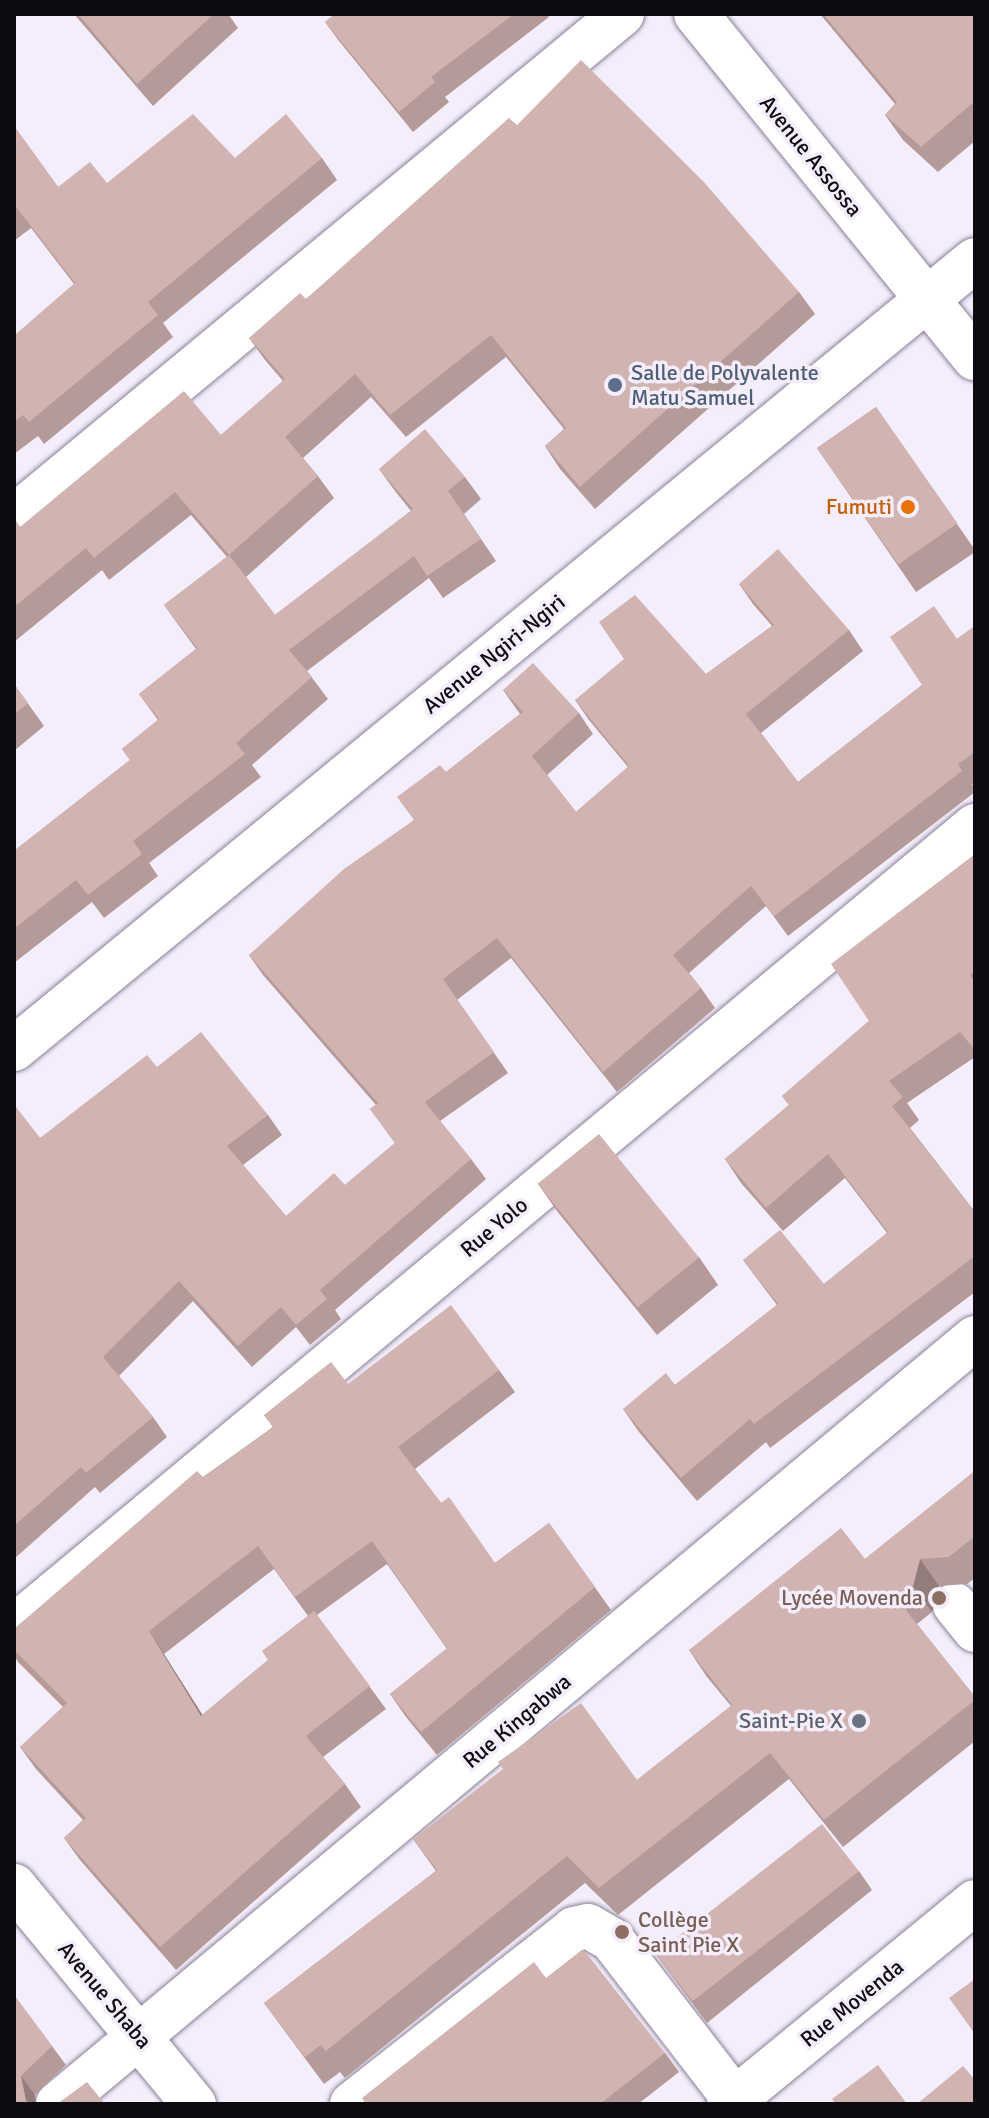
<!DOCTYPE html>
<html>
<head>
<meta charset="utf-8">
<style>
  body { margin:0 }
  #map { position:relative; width:989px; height:2118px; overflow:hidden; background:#f4edfc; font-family:Signika,sans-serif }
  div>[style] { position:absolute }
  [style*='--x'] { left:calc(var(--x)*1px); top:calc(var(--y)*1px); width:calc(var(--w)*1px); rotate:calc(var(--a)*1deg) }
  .roads { filter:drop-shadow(0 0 2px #8b8196) drop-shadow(0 0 2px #8b8196) }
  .minor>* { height:44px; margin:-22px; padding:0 22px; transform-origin:22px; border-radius:22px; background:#fff }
  .wall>* { inset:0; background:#b49a98 }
  .shaded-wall>* { inset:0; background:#927d7c }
  .building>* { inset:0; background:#d1b3b1; transform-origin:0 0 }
  .dots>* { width:22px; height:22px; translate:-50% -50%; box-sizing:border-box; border:4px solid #f4edfc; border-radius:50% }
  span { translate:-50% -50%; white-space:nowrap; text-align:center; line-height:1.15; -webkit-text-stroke:7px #f4edfc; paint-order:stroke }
  .street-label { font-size:22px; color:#0e0a11 }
  .service-label { font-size:22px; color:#4e5e75 }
  .left { translate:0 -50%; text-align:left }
  .food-label { font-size:22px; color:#c56008 }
  .right { translate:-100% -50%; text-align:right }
  .education-label { font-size:22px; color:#785e54 }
  .worship-label { font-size:22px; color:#5b616d }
  .frame { position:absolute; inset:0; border:16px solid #0e0a11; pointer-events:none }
</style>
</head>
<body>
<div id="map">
  <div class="roads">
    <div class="minor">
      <div style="--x:696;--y:14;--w:443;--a:51"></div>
      <div style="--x:14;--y:517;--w:789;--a:-39.6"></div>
      <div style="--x:14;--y:1049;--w:1243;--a:-39.39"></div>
      <div style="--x:955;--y:1605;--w:32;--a:51"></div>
      <div style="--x:14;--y:1627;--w:1251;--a:-39.81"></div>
      <div style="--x:14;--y:1886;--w:283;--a:50.5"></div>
      <div style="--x:58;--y:2104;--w:1195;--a:-39.87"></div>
      <div style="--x:352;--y:2104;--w:283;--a:-38.2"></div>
      <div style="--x:574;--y:1929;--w:14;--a:-12"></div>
      <div style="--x:588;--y:1926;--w:28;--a:30"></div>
      <div style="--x:612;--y:1940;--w:202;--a:52.4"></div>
      <div style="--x:729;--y:2104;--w:318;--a:-39.4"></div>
    </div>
  </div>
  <div class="wall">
    <div style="clip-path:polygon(74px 14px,228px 14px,238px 28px,153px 106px)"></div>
    <div style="clip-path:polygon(335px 14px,547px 14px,549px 17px,445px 97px,449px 102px,413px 132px,339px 41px,325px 22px)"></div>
    <div style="clip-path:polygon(820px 14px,975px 14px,975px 141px,938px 172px,903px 140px,885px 115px,895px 104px)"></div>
    <div style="clip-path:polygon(517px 125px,799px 292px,815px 314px,595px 509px,560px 469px,545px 446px,564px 429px,506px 357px,406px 437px,371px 397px,303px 458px,318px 476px,334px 498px,246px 577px,275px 615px,411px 511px,395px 491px,379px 469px,465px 477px,481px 499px,464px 514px,496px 561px,443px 598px,429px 578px,307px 671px,328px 699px,252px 765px,261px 777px,149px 863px,158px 876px,104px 918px,92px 902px,14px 963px,14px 851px,130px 760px,122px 749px,158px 720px,139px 694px,196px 649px,164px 605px,227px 557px,191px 515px,109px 580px,102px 570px,14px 642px,14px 523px,20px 527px,221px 435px,283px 381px,265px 360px,249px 338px,306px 299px)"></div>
    <div style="clip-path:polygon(14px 126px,58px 187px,107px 183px,235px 158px,322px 158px,337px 180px,163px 323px,173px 337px,44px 444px,38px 436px,14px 454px,14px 336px,74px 284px,31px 228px,14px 241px)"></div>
    <div style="clip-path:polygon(876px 407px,975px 550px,975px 552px,916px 592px,817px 448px)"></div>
    <div style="clip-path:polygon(739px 584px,849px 630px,863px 651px,761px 733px,798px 782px,922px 685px,957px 639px,975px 626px,975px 782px,972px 784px,975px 789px,975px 792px,788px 936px,766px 906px,689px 973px,701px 988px,715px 1008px,617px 1092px,511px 958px,457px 1000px,508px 1073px,440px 1121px,471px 1159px,486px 1179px,335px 1310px,341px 1319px,310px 1345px,296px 1327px,252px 1367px,193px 1301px,119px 1376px,153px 1417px,167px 1437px,100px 1493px,95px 1487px,14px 1559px,14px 1108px,40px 1138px,157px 1067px,268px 1115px,282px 1135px,243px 1165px,286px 1216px,345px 1185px,395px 1143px,370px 1109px,376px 1105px,263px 975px,249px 955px,413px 821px,446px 772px,520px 714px,503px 690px,579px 713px,593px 734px,547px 775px,576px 812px,628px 767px,589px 720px,575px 700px,706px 674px,772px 626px,753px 604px)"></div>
    <div style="clip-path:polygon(14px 684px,44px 726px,14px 751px)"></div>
    <div style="clip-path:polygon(975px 854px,975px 1057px,907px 1103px,919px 1120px,910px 1128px,975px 1212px,975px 1292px,770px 1448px,766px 1442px,697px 1501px,639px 1432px,623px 1409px,675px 1385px,777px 1305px,743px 1260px,824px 1284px,887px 1233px,845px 1178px,783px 1231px,741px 1183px,725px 1159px,789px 1105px,782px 1096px,869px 1021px)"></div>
    <div style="clip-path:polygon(538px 1184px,699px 1257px,718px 1285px,657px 1335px,557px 1211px)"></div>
    <div style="clip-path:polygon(evenodd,499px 1370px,515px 1392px,415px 1469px,441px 1503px,495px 1563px,549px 1523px,611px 1610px,437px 1755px,406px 1717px,390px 1694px,447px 1649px,387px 1564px,317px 1615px,386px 1709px,323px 1757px,345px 1784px,361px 1807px,176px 1970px,80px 1860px,64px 1838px,83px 1820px,36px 1769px,20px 1747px,63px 1707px,18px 1662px,14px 1655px,14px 1629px,203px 1477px,273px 1427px,264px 1415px,348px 1384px,499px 1370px,274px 1569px,308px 1616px,268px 1660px,202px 1715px,164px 1654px,274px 1569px)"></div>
    <div style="clip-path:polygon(975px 1471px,975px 1578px,967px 1584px,939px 1586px,932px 1612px,917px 1624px,975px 1697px,975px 1741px,843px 1847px,789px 1779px,618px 1915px,585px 1883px,345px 2078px,340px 2072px,324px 2084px,264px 2003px,436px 1871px,413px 1839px,637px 1780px,731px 1706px,707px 1677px,689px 1650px,865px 1559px)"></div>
    <div style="clip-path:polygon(859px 1871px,872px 1890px,707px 2023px,657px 1956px)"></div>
    <div style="clip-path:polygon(546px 1978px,665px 2053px,679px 2072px,638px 2104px,366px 2104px)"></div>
    <div style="clip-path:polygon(14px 1995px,66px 2065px,35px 2095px,36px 2104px,14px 2104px)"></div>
  </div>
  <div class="shaded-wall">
    <div style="clip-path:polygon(920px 1559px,939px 1586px,932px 1612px,913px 1586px)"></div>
    <div style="clip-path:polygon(149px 1631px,164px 1654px,217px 1738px,201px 1716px)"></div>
    <div style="clip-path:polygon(21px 2076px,35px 2095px,36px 2104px,28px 2104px,26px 2101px)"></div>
  </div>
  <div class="building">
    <div style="clip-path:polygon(78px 14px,214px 14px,137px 84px)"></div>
    <div style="clip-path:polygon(335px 14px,514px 14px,431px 77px,435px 82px,399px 112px,325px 22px)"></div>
    <div style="clip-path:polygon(823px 14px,975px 14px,975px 101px,921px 147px,885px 115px,897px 102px)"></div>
    <div style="clip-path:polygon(581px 60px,703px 181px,799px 292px,580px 487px,545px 446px,566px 428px,491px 335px,390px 415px,355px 374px,285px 437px,318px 476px,229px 555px,175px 492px,94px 558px,86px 548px,14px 607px,14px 523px,16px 521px,20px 527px,184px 391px,221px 435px,285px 379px,249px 338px,300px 293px,306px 299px,509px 118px,517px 125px)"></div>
    <div style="clip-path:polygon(193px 114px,235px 158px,286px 114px,322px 158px,148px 302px,158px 315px,29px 422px,23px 415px,14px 422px,14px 336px,75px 283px,16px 207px,14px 208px,14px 126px,58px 187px,90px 162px,107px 183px)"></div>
    <div style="left:876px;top:407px;width:142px;height:72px;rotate:55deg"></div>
    <div style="clip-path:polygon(425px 429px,465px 477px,448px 491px,481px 539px,427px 576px,414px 556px,289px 650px,312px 677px,236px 743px,245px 754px,133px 841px,142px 854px,88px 895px,76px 880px,14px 929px,14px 851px,130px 760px,122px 749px,159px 719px,139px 694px,197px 648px,164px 605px,229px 555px,275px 615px,413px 509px,379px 469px)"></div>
    <div style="clip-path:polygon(778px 549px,849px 630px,746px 714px,798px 782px,922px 685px,890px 637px,934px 606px,957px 639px,975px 626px,975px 752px,958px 764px,962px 771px,774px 916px,751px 886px,673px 955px,701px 988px,603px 1072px,497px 938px,443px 979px,494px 1052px,425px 1102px,471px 1159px,320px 1290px,327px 1299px,296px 1325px,281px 1307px,238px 1346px,179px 1281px,103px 1357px,153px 1417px,86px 1473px,81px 1467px,14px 1526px,14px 1108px,16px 1107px,40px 1138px,147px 1055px,157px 1067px,201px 1032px,268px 1115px,227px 1146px,286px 1216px,334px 1173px,345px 1185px,395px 1143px,370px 1109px,378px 1103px,249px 955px,344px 869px,414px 820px,397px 797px,440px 765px,446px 772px,523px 712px,503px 690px,533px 663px,579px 713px,532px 756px,576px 812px,629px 766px,575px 700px,624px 659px,599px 622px,635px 595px,706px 674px,774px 625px,739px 584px)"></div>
    <div style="clip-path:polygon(14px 684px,28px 703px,14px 715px)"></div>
    <div style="clip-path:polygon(975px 854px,975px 970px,970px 975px,975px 983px,975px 1050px,960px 1032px,889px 1081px,903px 1097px,892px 1106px,975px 1212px,975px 1256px,754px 1424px,750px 1419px,681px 1478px,623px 1409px,666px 1373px,675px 1385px,778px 1304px,743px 1260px,780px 1230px,824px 1284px,888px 1232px,828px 1154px,766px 1208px,725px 1159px,789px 1105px,782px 1096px,869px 1021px,831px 964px)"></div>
    <div style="left:599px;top:1134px;width:159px;height:79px;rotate:51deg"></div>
    <div style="clip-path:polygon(451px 1305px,499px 1370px,398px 1447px,441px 1503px,449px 1497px,495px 1563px,549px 1523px,595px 1587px,421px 1732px,390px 1694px,447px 1648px,372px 1541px,295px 1597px,258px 1546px,149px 1631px,201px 1716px,268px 1660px,262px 1651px,314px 1611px,370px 1686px,306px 1736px,345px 1784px,160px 1947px,64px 1838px,86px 1818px,20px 1747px,67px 1703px,14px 1650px,14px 1629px,197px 1471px,203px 1477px,274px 1427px,264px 1415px,331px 1362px,348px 1384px)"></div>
    <div style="clip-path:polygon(975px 1471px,975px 1536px,949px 1557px,920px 1559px,913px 1586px,897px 1599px,975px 1697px,975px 1700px,824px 1820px,770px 1753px,599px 1888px,567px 1856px,326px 2051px,321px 2045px,305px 2057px,264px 2003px,437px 1870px,413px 1839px,503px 1769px,498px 1762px,581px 1703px,637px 1780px,732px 1705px,689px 1650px,841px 1528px,865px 1559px)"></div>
    <div style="left:822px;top:1824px;width:60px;height:211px;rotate:52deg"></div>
    <div style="clip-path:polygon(583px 1949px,665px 2053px,600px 2104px,366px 2104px,362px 2098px,534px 1962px,546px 1978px)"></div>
    <div style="clip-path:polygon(975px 1979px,975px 2034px,949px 1998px)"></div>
    <div style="clip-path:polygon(14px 1995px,52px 2046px,21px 2076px,26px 2101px,34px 2104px,14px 2104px)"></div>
    <div style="clip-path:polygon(878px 2065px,907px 2104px,836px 2104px,832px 2099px)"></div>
    <div style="clip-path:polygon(963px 2066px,975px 2080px,975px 2104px,917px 2104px)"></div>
    <div style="clip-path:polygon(87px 2082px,105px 2104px,57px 2104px)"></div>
  </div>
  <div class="dots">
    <div style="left:615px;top:385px;background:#5c6f8a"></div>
    <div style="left:908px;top:507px;background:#e8710a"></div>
    <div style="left:939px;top:1598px;background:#8d6e63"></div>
    <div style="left:859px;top:1721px;background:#6b7280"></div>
    <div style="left:622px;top:1932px;background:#8d6e63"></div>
  </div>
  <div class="street-label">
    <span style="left:811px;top:156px;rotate:51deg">Avenue Assossa</span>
    <span style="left:494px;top:654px;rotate:-39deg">Avenue Ngiri-Ngiri</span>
    <span style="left:494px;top:1227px;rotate:-40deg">Rue Yolo</span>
    <span style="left:517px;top:1721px;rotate:-40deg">Rue Kingabwa</span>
    <span style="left:105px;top:1995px;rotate:50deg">Avenue Shaba</span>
    <span style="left:852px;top:2003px;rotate:-39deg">Rue Movenda</span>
  </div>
  <div class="service-label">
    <span class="left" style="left:631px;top:385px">Salle de Polyvalente<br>Matu Samuel</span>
  </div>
  <div class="food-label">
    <span class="right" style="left:892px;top:507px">Fumuti</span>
  </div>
  <div class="education-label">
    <span class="right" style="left:923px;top:1598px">Lycée Movenda</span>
    <span class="left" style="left:638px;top:1932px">Collège<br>Saint Pie X</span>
  </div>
  <div class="worship-label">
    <span class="right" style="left:843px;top:1721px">Saint-Pie X</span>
  </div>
  <div class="frame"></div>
</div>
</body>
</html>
